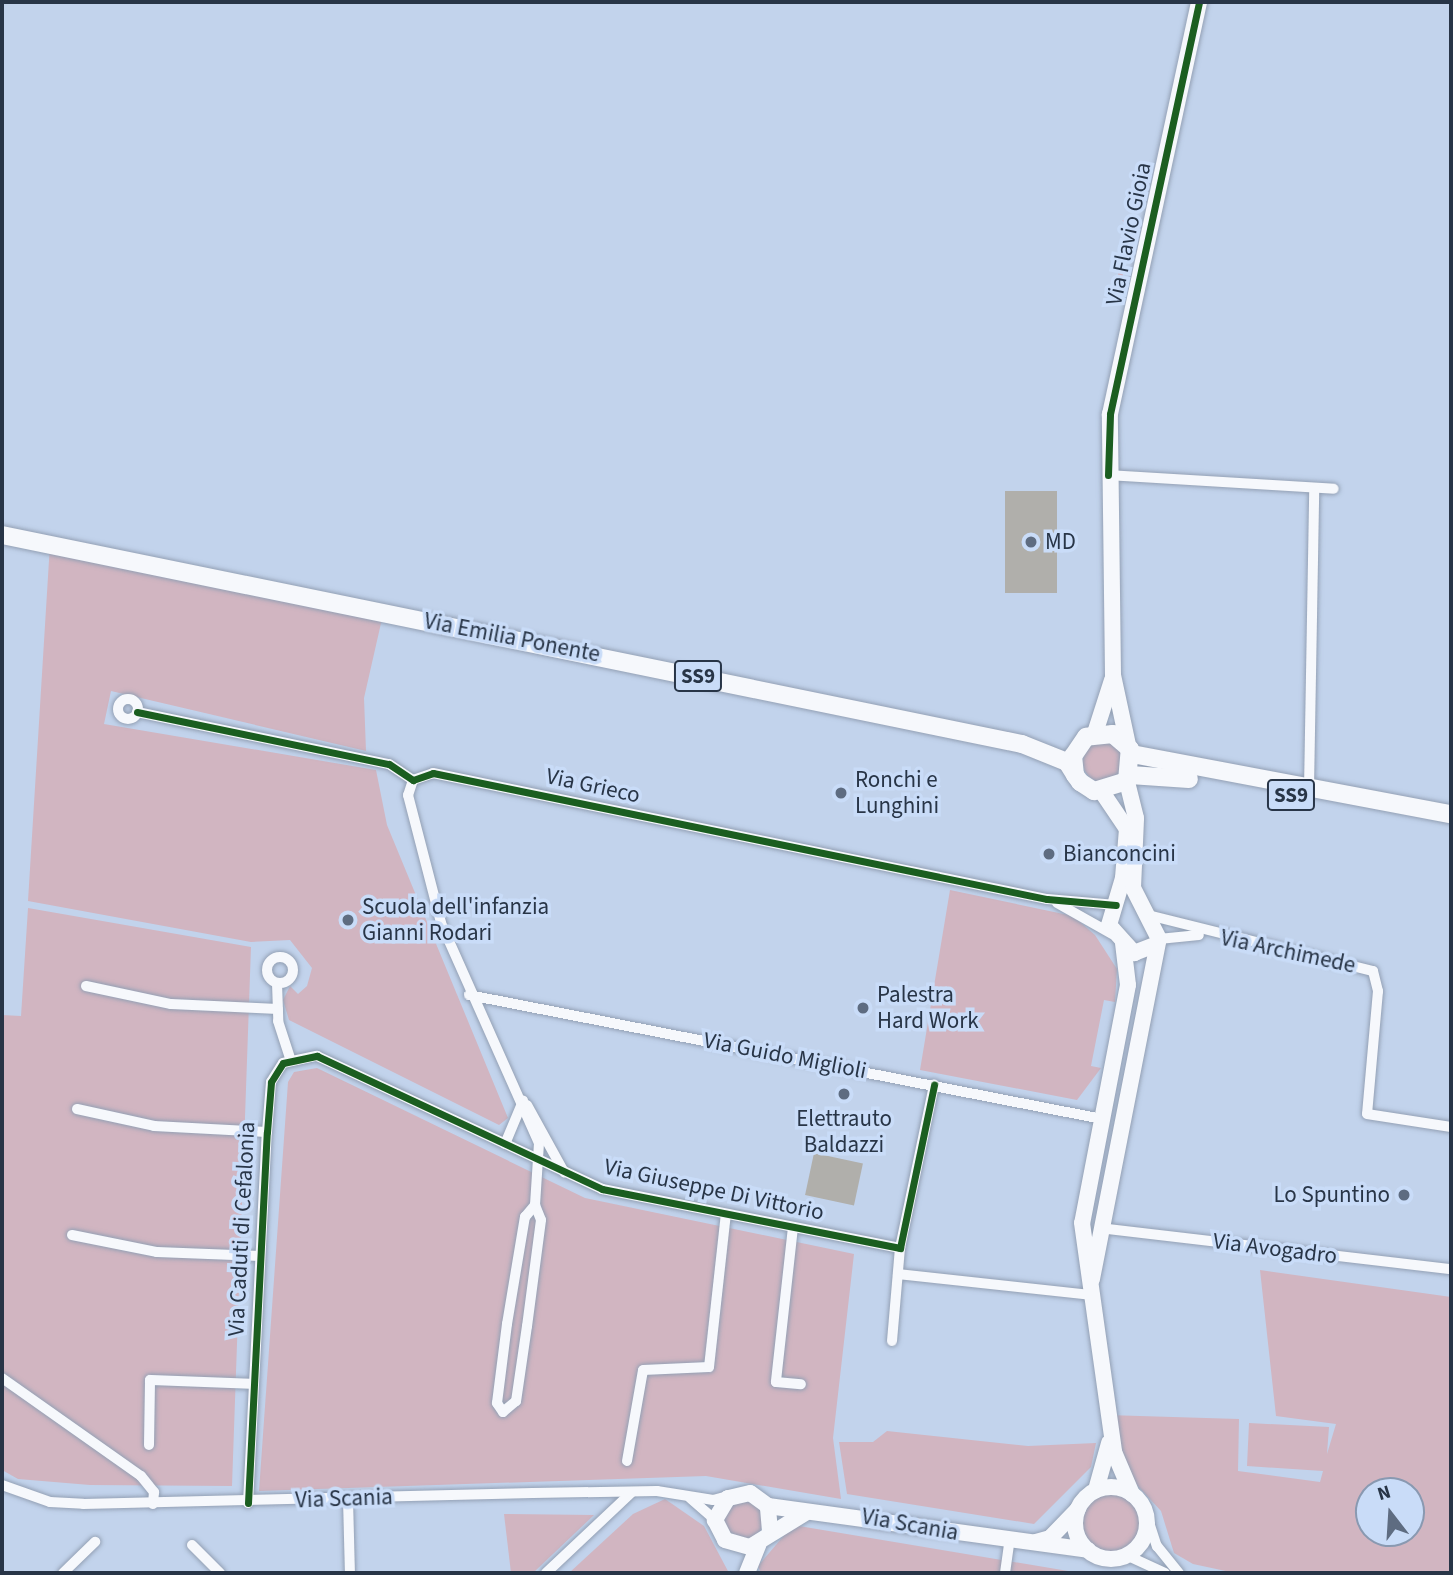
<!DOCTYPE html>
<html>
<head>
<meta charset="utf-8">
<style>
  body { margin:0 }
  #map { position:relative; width:1453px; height:1575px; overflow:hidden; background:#c2d3ec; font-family:"Source Sans 3",sans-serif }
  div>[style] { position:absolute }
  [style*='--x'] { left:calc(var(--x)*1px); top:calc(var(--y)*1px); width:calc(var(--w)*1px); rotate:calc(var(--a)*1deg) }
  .green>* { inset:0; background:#d1b5c1 }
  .round { border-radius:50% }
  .building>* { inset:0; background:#b0afab; transform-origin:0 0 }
  .roads { filter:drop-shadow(0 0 2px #93a0b4) drop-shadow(0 0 2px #93a0b4) }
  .minor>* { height:10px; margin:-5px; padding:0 5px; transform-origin:5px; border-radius:5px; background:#f6f8fc }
  .minor>.ring { margin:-5px; padding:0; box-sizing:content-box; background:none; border:10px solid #f6f8fc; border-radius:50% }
  .secondary>* { height:16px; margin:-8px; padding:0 8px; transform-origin:8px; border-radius:8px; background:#f6f8fc }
  .secondary>.ring { margin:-8px; padding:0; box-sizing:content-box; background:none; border:16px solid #f6f8fc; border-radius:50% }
  .primary>* { height:18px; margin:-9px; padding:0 9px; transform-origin:9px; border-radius:9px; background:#f6f8fc }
  .cycleway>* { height:7px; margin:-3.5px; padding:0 3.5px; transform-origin:3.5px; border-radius:3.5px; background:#1b5e20 }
  .dots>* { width:19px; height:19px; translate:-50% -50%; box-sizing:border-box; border:4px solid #c9dcf8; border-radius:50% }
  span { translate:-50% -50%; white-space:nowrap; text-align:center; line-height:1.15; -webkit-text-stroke:7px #c9dcf8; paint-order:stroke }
  .shield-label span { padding:2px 5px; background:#c9dcf8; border:2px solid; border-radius:5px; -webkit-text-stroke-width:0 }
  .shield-label { font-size:21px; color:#283547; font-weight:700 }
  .street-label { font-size:23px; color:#283547 }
  .poi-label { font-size:23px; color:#283547 }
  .left { translate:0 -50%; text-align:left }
  .right { translate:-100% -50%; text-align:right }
  .frame { position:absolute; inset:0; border:4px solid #283547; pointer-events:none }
  .north { position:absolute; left:1355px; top:1477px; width:70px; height:70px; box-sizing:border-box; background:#c9dcf8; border:2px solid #8999b1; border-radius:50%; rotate:343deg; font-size:19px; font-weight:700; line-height:28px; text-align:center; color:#283547 }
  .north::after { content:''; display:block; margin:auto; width:24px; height:32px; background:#5e6c81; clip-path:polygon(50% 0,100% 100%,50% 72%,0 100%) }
</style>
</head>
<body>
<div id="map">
  <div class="green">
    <div style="clip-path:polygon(1122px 220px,1137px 224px,1117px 296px,1106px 291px,1115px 288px,1129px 227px)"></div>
    <div style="clip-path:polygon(50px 544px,384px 610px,364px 698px,366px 751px,111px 691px,104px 724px,376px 770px,387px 825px,508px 1118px,499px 1125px,289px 1020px,283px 1000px,290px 986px,298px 994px,307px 986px,312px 968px,290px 940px,251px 942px,28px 901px)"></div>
    <div class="round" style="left:1083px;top:742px;width:40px;height:40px"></div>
    <div style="clip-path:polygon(950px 890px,1073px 916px,1095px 935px,1117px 969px,1115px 1002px,1104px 1000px,1091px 1066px,1101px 1068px,1077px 1100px,920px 1070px)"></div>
    <div style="clip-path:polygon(28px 908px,251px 947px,232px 1486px,90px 1485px,18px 1479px,2px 1470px,2px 1015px,21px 1016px)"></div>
    <div style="clip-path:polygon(317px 1068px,585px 1198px,854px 1254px,833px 1438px,841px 1499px,706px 1476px,259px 1491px,288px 1082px,294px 1072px)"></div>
    <div style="clip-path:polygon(evenodd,1260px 1270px,1451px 1297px,1451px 1573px,1235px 1573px,1193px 1564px,1174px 1553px,1161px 1511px,1111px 1457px,1107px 1415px,1239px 1419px,1238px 1471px,1320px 1482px,1323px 1471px,1247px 1466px,1249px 1423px,1329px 1427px,1327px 1454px,1336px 1424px,1276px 1416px,1260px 1270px,1369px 1491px,1411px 1491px,1411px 1533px,1369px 1533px,1369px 1491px)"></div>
    <div style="clip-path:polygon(887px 1431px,1028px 1446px,1096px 1443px,1091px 1467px,1034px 1524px,847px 1494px,839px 1442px,873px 1442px)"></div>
    <div class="round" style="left:1083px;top:1494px;width:58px;height:58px"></div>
    <div style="clip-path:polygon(665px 1499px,704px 1526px,729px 1573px,569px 1573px,633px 1514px)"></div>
    <div class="round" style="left:723px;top:1500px;width:40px;height:40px"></div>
    <div style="clip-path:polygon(504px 1514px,594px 1515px,533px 1573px,511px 1573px)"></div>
    <div style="clip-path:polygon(793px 1525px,1080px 1573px,761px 1573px,758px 1566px)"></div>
  </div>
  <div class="building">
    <div style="left:1005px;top:491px;width:52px;height:102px"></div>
    <div style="left:814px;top:1153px;width:50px;height:43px;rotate:12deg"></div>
  </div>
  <div class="roads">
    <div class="minor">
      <div style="--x:1108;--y:475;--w:226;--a:3.5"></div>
      <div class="ring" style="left:118px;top:699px;width:10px;height:10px"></div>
      <div style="--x:137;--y:712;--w:257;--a:11.7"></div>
      <div style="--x:389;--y:764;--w:29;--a:34"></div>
      <div style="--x:413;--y:780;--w:21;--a:-19"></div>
      <div style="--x:433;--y:773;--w:627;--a:11.6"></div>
      <div style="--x:1047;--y:899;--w:69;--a:5"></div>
      <div style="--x:413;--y:780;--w:16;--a:108"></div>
      <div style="--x:408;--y:795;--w:132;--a:75.5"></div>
      <div style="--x:441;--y:923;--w:241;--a:66"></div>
      <div style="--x:539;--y:1143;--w:62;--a:93.7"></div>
      <div style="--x:535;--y:1205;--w:16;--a:68"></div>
      <div style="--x:541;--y:1220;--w:107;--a:97.5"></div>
      <div style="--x:527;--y:1326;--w:76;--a:98.3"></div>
      <div style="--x:516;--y:1401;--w:17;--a:140"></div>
      <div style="--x:503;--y:1412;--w:11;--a:-124"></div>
      <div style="--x:497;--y:1403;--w:80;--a:-82.8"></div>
      <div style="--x:507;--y:1324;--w:109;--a:-80.5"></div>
      <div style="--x:525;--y:1217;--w:16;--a:-50"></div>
      <div style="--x:1309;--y:789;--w:301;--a:-89"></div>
      <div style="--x:1057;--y:903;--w:63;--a:29.4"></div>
      <div style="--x:1148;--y:915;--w:232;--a:14"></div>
      <div style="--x:1373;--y:971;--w:21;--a:76"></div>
      <div style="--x:1378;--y:991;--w:123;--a:95.1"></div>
      <div style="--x:1367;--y:1114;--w:85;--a:8.8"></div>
      <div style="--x:1159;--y:939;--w:40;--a:-5.7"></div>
      <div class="ring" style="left:267px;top:957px;width:16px;height:16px"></div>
      <div style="--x:277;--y:983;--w:38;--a:88"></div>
      <div style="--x:278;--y:1021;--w:39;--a:72"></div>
      <div style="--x:86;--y:986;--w:87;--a:12"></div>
      <div style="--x:171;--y:1004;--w:107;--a:2.7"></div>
      <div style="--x:469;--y:995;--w:645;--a:11.08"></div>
      <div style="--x:527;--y:1105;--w:77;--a:61.1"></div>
      <div style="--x:77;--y:1109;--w:79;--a:12.4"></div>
      <div style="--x:154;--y:1126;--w:113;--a:3"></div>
      <div style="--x:505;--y:1144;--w:47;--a:-67.3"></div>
      <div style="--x:793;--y:1227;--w:156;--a:96.3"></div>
      <div style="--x:776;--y:1382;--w:25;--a:5"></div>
      <div style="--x:1100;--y:1228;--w:353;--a:6.7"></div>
      <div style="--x:72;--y:1235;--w:87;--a:11.3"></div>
      <div style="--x:157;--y:1252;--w:103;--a:2.2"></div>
      <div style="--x:898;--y:1274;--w:193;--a:6.2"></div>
      <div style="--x:892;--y:1341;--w:93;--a:-85.1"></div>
      <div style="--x:2;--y:1378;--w:170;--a:35.2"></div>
      <div style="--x:141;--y:1476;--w:21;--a:51"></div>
      <div style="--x:154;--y:1492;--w:12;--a:95"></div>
      <div style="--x:149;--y:1445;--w:65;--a:-89.1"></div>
      <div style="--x:150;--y:1380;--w:102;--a:2.2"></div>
      <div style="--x:627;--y:1461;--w:92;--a:-80"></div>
      <div style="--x:643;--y:1370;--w:66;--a:-2.6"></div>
      <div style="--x:709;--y:1367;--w:154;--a:-83.7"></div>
      <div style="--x:2;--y:1485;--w:51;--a:19.5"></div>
      <div style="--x:50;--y:1502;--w:33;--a:3"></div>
      <div style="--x:83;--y:1504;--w:450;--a:-1.4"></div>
      <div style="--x:533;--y:1493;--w:124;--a:-0.9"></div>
      <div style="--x:657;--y:1491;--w:57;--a:9.1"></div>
      <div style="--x:713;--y:1500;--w:20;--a:-15"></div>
      <div style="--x:690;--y:1498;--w:33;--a:41"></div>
      <div style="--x:348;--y:1499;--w:74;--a:88.5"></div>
      <div style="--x:248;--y:1503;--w:371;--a:-87.1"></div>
      <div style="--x:267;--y:1132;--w:50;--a:-85.4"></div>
      <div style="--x:271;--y:1082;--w:22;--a:-58"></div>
      <div style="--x:283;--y:1063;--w:35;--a:-12"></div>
      <div style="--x:317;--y:1056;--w:315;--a:25"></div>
      <div style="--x:602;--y:1189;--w:304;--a:11.2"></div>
      <div style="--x:900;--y:1248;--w:167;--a:-78.2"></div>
      <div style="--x:1147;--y:1516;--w:32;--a:72"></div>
      <div style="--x:1157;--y:1546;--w:35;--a:51"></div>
      <div style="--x:192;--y:1545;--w:40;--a:45"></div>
      <div style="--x:1126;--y:1555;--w:43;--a:24.8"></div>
      <div style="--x:63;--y:1573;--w:45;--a:-44.1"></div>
      <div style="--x:546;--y:1573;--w:118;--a:-43.3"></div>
      <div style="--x:1005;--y:1573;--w:30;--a:-82"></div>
    </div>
    <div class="secondary">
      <div style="--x:1095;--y:733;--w:56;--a:-72.2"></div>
      <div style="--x:1128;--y:745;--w:72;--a:-102.1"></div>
      <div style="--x:1113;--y:675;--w:261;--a:-90.7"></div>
      <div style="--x:1110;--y:414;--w:422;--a:-77.8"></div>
      <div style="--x:1102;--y:792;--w:45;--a:56"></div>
      <div style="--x:1127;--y:829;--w:49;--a:94.7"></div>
      <div style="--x:1123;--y:878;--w:49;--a:106.6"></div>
      <div style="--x:1109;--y:925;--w:38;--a:48"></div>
      <div style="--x:1134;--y:953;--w:25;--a:-21"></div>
      <div style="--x:1123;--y:943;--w:42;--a:83.2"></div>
      <div style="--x:1128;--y:985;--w:242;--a:100.9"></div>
      <div style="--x:1082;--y:1223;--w:231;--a:82"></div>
      <div style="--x:1114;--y:1452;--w:46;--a:66.8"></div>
      <div style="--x:1092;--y:1279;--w:347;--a:-78.9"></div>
      <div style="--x:1159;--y:939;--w:57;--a:-117"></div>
      <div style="--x:1133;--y:888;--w:70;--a:-87.5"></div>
      <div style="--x:1136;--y:818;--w:38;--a:-104"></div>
      <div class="ring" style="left:1075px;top:1487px;width:56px;height:56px"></div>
      <div style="--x:1096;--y:1490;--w:49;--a:-74.5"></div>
      <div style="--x:768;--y:1506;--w:323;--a:7.8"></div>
      <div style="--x:770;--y:1531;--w:25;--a:-95"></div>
      <div style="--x:768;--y:1506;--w:22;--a:-144"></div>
      <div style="--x:750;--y:1493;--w:23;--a:167"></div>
      <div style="--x:728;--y:1498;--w:26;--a:121"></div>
      <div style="--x:715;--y:1520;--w:22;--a:63"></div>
      <div style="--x:725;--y:1540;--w:26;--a:16"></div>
      <div style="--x:750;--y:1547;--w:65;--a:-31.7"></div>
      <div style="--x:1036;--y:1542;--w:15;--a:-16"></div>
      <div style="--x:1050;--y:1538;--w:40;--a:-46"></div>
      <div style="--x:747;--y:1573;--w:31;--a:-68"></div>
    </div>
    <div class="primary">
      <div style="--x:2;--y:535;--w:1041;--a:11.58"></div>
      <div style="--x:1022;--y:744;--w:48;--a:21.8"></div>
      <div style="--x:1067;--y:762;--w:15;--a:58"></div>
      <div style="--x:1075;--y:775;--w:9;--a:54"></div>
      <div style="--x:1080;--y:782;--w:17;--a:33"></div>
      <div style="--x:1094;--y:791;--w:34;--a:-17"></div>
      <div style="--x:1127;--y:781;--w:32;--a:-85"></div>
      <div style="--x:1130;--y:749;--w:23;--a:-139"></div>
      <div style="--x:1113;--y:734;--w:27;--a:174"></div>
      <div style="--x:1086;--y:737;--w:23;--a:124"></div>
      <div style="--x:1073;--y:756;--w:19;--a:84"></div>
      <div style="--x:1132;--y:754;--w:325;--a:10.7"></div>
      <div style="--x:1130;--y:775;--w:59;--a:3.9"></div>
    </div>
  </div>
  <div class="cycleway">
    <div style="--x:1108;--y:475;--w:61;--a:-88.1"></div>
    <div style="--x:1110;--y:414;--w:422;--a:-77.8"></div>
    <div style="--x:137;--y:712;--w:257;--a:11.7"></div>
    <div style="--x:389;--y:764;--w:29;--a:34"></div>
    <div style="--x:413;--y:780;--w:21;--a:-19"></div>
    <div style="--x:433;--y:773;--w:627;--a:11.6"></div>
    <div style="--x:1047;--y:899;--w:69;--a:5"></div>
    <div style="--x:248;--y:1503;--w:371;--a:-87.1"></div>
    <div style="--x:267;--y:1132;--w:50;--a:-85.4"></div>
    <div style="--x:271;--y:1082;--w:22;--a:-58"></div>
    <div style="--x:283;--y:1063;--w:35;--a:-12"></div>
    <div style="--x:317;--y:1056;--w:315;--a:25"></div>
    <div style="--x:602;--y:1189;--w:304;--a:11.2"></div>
    <div style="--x:900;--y:1248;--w:167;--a:-78.2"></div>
  </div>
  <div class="dots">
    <div style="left:1031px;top:542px;background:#5e6c81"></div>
    <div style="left:841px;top:793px;background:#5e6c81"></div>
    <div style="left:1049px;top:854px;background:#5e6c81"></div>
    <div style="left:348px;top:920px;background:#5e6c81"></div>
    <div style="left:863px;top:1008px;background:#5e6c81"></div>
    <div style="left:844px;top:1094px;background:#5e6c81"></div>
    <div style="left:1404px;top:1195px;background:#5e6c81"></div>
  </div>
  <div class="shield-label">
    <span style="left:698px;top:676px">SS9</span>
    <span style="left:1291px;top:795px">SS9</span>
  </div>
  <div class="street-label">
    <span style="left:1129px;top:234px;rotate:-78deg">Via Flavio Gioia</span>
    <span style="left:512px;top:638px;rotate:11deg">Via Emilia Ponente</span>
    <span style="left:593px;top:786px;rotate:12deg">Via Grieco</span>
    <span style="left:1288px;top:952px;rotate:12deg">Via Archimede</span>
    <span style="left:785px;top:1056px;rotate:11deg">Via Guido Miglioli</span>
    <span style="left:714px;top:1190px;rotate:12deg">Via Giuseppe Di Vittorio</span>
    <span style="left:242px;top:1229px;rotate:-87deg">Via Caduti di Cefalonia</span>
    <span style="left:1275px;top:1249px;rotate:7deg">Via Avogadro</span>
    <span style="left:344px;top:1499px;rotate:-2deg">Via Scania</span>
    <span style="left:910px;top:1525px;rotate:10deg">Via Scania</span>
  </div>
  <div class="poi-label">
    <span class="left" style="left:1045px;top:542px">MD</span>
    <span class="left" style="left:855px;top:793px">Ronchi e<br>Lunghini</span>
    <span class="left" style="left:1063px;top:854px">Bianconcini</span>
    <span class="left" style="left:362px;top:920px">Scuola dell'infanzia<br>Gianni Rodari</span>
    <span class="left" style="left:877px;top:1008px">Palestra<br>Hard Work</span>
    <span style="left:844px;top:1132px">Elettrauto<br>Baldazzi</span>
    <span class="right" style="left:1390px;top:1195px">Lo Spuntino</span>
  </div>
  <div class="frame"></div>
  <div class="north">N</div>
</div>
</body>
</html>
